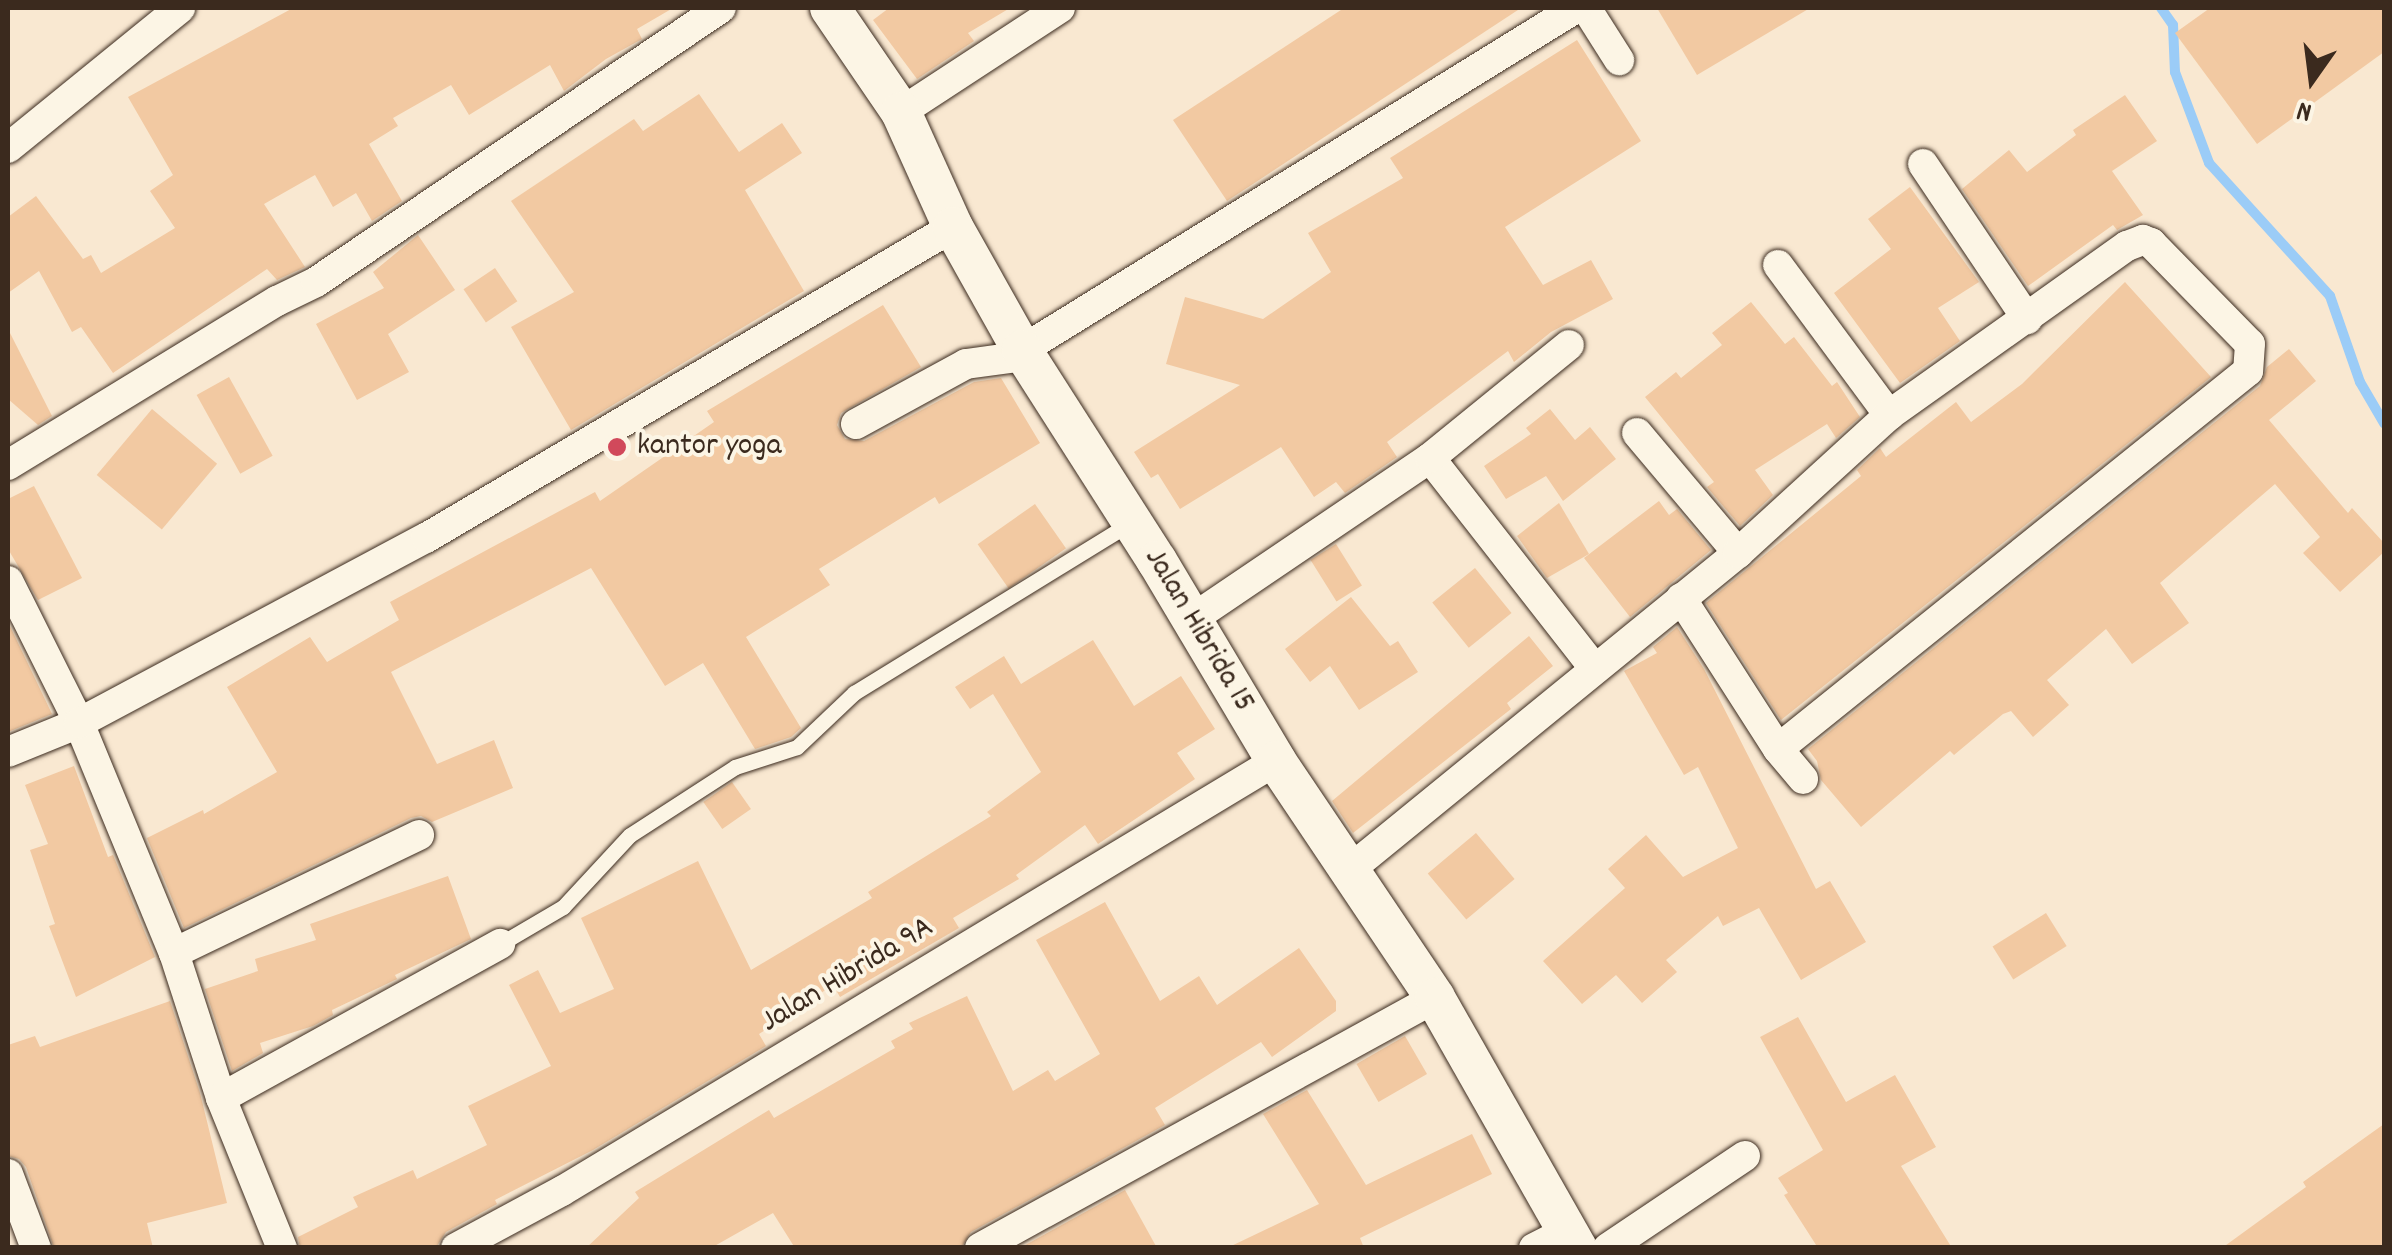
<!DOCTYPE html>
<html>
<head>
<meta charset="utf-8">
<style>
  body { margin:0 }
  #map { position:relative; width:2392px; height:1255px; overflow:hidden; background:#f9e8d1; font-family:Dekko,sans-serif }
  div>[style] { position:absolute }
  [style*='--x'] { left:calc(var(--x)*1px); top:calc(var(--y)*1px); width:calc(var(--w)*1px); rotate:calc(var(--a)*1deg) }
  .stream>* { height:10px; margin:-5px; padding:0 5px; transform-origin:5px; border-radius:5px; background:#9bccf7 }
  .building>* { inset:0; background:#f2c9a2; transform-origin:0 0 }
  .roads { filter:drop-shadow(0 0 2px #3b2a1e) drop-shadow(0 0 2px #3b2a1e) }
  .lane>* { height:15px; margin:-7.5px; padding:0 7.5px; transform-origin:7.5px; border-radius:7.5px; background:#fcf5e5 }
  .street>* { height:30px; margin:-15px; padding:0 15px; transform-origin:15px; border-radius:15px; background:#fcf5e5 }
  .secondary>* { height:40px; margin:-20px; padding:0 20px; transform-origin:20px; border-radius:20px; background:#fcf5e5 }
  .dots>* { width:28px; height:28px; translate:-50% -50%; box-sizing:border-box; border:5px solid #fcf5e5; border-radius:50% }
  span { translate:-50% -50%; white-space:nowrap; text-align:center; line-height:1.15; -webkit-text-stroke:8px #fcf5e5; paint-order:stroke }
  .poi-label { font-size:32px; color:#3b2a1e }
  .left { translate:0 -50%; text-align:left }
  .street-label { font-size:32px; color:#3b2a1e }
  .frame { position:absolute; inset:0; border:10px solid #3b2a1e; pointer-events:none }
  .north { position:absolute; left:2262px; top:30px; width:100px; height:100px; -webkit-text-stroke:8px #fcf5e5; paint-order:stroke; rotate:194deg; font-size:28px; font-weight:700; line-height:40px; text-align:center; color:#3b2a1e }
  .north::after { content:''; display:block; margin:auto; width:35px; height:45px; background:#3b2a1e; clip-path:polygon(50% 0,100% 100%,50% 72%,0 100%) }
</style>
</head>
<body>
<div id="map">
  <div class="stream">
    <div style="--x:2161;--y:8;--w:21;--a:55"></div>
    <div style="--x:2173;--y:25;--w:47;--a:87.6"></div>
    <div style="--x:2175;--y:72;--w:97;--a:69.5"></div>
    <div style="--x:2209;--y:163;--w:180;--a:47.7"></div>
    <div style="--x:2330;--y:296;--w:91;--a:70.8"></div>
    <div style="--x:2360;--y:382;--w:48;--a:59.7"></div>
  </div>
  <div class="building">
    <div style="clip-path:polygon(293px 8px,673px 8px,637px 29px,642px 39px,606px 59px,564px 91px,550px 65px,469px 115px,451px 85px,393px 118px,398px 126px,369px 144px,402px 201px,372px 221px,356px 193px,333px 207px,315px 175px,264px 204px,305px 267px,277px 280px,267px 269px,113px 373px,81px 327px,72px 332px,39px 271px,8px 293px,8px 217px,36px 196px,83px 259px,91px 255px,101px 273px,175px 228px,150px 191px,173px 175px,128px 97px)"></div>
    <div style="clip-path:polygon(889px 8px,1010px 8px,968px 33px,974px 41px,917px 79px,873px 20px)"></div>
    <div style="clip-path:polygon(1344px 8px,1521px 8px,1227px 201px,1173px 120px)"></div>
    <div style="clip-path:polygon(1657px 8px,1810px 8px,1697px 75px)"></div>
    <div style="clip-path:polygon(2210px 8px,2384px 8px,2384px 52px,2257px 144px,2175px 33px)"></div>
    <div style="clip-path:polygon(1577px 40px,1641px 141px,1505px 227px,1543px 285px,1591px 260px,1613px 299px,1551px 332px,1514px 362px,1508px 351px,1387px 442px,1397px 457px,1345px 493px,1336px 482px,1314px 497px,1281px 447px,1180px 509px,1158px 474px,1151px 478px,1134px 452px,1240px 385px,1166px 364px,1185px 297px,1263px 319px,1331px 272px,1308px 233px,1403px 178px,1390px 158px)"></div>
    <div style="clip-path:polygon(699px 94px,739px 152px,782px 123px,802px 153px,745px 190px,804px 291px,571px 430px,511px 327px,574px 292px,511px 201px,634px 119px,643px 131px)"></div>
    <div style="clip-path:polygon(2125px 95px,2157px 141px,2112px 171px,2143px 215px,2117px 230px,2113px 225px,2028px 286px,1962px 189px,2009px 150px,2027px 172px,2076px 135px,2073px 130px)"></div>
    <div style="clip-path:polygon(1910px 187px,1979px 282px,1938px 308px,1960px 341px,1900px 383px,1834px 293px,1891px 249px,1868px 219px)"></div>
    <div style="clip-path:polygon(418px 235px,455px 290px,388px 334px,409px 372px,357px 400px,316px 324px,384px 288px,373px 272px)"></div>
    <div style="left:495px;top:268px;width:40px;height:38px;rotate:56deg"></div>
    <div style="clip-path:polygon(2125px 282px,2211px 377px,1781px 720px,1706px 603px,1861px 476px,1857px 470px,1880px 448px,1886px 457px,1956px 402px,1971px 422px,2022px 384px)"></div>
    <div style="clip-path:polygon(1751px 302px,1785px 344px,1794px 337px,1832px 386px,1837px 382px,1860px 417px,1836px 438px,1827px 424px,1755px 470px,1773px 495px,1740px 526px,1707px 487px,1714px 482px,1645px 397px,1676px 372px,1681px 378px,1722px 345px,1712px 333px)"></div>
    <div style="clip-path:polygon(883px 305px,921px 367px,841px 413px,837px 425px,845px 439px,864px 441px,974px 382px,1001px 378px,1040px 443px,939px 504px,935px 497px,819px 569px,830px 585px,746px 637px,801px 728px,791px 737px,755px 749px,703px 663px,665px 686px,591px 568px,391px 672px,437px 764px,494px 740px,513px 788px,432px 822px,421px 816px,411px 818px,184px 928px,147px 838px,203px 810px,204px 814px,277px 772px,227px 687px,310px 637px,327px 662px,399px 620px,390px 602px,595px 492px,600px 501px,714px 422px,707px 411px)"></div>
    <div style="clip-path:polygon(8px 329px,52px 416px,38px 425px,8px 399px)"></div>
    <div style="clip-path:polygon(2289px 349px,2316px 381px,2269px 420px,2348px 513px,2352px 508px,2384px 543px,2384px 552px,2340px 592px,2303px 553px,2320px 537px,2275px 484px,2160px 583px,2189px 623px,2132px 664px,2106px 629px,2047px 680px,2069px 705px,2033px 737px,2011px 711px,2003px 714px,1954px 755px,1950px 751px,1861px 827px,1821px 780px,1817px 761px,1808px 749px,2260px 386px,2267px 367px)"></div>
    <div style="left:229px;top:377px;width:90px;height:37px;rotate:61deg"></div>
    <div style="left:152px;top:409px;width:85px;height:86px;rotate:40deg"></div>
    <div style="clip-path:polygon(1550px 409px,1575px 440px,1590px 427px,1616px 459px,1563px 501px,1546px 476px,1506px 499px,1484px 466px,1531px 434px,1526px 428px)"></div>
    <div style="clip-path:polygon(34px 486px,82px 578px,38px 600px,8px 549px,8px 499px)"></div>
    <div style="clip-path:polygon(1659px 501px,1669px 515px,1677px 509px,1711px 550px,1630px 617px,1584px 558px)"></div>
    <div style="clip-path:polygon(1559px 503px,1589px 554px,1547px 578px,1517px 536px)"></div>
    <div style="left:1035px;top:504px;width:54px;height:70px;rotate:55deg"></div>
    <div style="left:1336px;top:544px;width:49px;height:30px;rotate:58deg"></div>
    <div style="left:1475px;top:568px;width:58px;height:55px;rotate:51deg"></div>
    <div style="clip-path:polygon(1351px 597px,1390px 646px,1398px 641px,1418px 672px,1359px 710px,1330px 666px,1310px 682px,1285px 649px)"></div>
    <div style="clip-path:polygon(8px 622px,52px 714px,8px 732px)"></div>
    <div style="clip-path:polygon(1677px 627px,1704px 669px,1816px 889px,1830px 881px,1866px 942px,1801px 980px,1759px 908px,1723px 926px,1718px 916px,1666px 960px,1677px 972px,1642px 1003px,1616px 975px,1582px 1004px,1543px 961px,1625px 888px,1608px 869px,1646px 835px,1683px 877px,1738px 848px,1698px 767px,1684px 775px,1624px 671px,1657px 653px,1653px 647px)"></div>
    <div style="clip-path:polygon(1529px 636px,1553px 666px,1507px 703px,1511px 709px,1353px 833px,1332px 801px)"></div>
    <div style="clip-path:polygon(1093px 640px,1134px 706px,1181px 676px,1215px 729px,1177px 753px,1195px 779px,1098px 844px,1085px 825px,1016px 875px,1019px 879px,953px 918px,959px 928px,840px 997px,833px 985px,759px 1034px,766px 1046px,593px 1150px,495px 1200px,497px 1204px,446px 1232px,437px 1246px,300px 1248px,298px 1237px,358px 1207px,353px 1197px,413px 1170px,417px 1179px,487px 1145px,468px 1106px,551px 1066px,509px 985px,538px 970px,560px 1013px,614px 989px,581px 918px,698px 861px,751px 970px,872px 898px,868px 892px,991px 816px,987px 812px,1041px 772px,993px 694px,970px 709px,955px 687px,1004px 656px,1021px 684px)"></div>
    <div style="clip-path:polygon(74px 766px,108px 857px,113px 855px,155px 957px,76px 997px,49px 926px,55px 924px,30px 850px,48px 844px,25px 785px)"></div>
    <div style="left:732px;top:782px;width:33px;height:35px;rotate:55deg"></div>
    <div style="left:1476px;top:833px;width:60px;height:63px;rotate:50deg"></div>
    <div style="clip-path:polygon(448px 876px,471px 939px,395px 975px,397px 979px,332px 1010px,333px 1015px,313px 1026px,260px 1043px,263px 1053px,232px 1071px,205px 989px,258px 971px,255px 959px,316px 940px,310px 924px)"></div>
    <div style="clip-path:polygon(1105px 902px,1160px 1001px,1199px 976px,1217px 1005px,1299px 948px,1336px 1001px,1336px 1011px,1272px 1057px,1261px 1042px,1155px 1108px,1165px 1125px,971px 1232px,961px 1248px,795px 1248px,773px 1213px,711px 1248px,586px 1248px,639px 1198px,635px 1192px,769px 1110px,774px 1118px,895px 1048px,891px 1041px,913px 1029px,909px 1023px,967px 996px,1013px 1091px,1048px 1070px,1055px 1081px,1100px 1054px,1036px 940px)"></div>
    <div style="left:2046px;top:913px;width:39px;height:63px;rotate:58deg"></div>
    <div style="clip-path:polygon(170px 1001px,200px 1093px,227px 1203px,147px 1223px,153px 1248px,54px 1248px,26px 1167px,19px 1159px,8px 1156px,8px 1045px,35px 1036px,40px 1047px)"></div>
    <div style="clip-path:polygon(1798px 1017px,1846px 1102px,1895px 1075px,1936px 1147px,1901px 1166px,1952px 1248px,1818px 1248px,1784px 1195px,1788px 1193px,1778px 1178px,1823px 1150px,1760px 1037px)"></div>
    <div style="left:1405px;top:1036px;width:44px;height:56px;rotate:60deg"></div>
    <div style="clip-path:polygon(1307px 1090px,1366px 1185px,1472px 1134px,1492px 1174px,1360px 1238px,1364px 1248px,1227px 1248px,1319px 1204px,1263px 1114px)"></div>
    <div style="clip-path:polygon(2384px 1124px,2384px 1248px,2222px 1248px,2306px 1187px,2303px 1182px)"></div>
    <div style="clip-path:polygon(1125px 1190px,1157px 1248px,1020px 1248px)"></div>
  </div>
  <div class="roads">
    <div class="lane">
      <div style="--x:500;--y:944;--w:73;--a:-30.4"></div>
      <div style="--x:563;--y:907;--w:98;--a:-47.1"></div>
      <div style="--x:630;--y:835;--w:125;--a:-32.9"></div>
      <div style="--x:735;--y:767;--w:65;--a:-17.9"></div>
      <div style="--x:797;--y:747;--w:79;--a:-43.5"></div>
      <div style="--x:854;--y:693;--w:326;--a:-31.6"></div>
    </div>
    <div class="street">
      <div style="--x:1586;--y:8;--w:62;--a:57.6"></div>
      <div style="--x:901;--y:112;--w:190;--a:-33.2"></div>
      <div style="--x:8;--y:148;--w:222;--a:-39.1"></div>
      <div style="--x:1923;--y:164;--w:187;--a:56.1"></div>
      <div style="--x:1778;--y:265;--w:187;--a:53.5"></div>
      <div style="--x:1022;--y:350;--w:651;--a:-31.69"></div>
      <div style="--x:856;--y:424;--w:125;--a:-28.6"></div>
      <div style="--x:966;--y:364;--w:60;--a:-7.7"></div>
      <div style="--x:1637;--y:433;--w:157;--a:49.9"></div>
      <div style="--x:1430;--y:458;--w:265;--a:52"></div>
      <div style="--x:8;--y:465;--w:315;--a:-31.4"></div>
      <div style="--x:277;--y:301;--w:43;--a:-26"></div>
      <div style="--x:316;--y:282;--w:489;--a:-34.1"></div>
      <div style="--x:8;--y:581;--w:159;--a:63.4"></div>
      <div style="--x:79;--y:723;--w:249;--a:67.6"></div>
      <div style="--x:174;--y:953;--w:152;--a:72"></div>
      <div style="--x:221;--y:1098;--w:162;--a:67.9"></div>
      <div style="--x:1681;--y:598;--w:179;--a:57.3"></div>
      <div style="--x:1778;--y:749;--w:39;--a:50"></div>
      <div style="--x:1192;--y:619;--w:287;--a:-34.1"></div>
      <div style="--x:1430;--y:458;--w:179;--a:-39.1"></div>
      <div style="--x:8;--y:752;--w:77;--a:-22.2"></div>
      <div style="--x:79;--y:723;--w:393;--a:-28.1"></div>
      <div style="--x:426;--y:538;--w:612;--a:-30.55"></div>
      <div style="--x:1348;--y:871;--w:503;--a:-39.19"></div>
      <div style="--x:1738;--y:553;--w:205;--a:-42.4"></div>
      <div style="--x:1889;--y:415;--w:292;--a:-35.4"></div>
      <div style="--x:2127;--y:246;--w:17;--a:-21"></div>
      <div style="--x:2143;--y:240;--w:9;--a:21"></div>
      <div style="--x:2151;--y:243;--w:141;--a:45.6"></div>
      <div style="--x:2250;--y:344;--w:27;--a:94"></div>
      <div style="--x:2248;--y:371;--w:603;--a:141.19"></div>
      <div style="--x:174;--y:953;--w:272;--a:-25.7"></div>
      <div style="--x:221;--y:1098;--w:319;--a:-28.9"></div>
      <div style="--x:8;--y:1174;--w:79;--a:69.3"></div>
      <div style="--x:456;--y:1248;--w:120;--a:-28.3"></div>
      <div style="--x:562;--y:1191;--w:833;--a:-31.06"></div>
      <div style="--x:980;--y:1248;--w:519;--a:-28.79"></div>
      <div style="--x:1534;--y:1248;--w:38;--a:-27"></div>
      <div style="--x:1608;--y:1248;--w:165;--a:-33.9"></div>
    </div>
    <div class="secondary">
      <div style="--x:830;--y:8;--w:126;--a:55.7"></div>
      <div style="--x:901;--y:112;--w:126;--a:65.7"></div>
      <div style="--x:953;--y:227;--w:141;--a:60.7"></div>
      <div style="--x:1022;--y:350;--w:250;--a:57.4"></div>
      <div style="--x:1157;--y:561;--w:233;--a:59.2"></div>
      <div style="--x:1276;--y:761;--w:285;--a:56.1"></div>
      <div style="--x:1435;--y:998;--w:288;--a:60.4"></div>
    </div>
  </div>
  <div class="dots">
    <div style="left:617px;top:447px;background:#d1495b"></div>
  </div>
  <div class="poi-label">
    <span class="left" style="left:637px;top:447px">kantor yoga</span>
  </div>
  <div class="street-label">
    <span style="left:1198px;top:631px;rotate:59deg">Jalan Hibrida 15</span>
    <span style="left:848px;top:976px;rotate:-31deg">Jalan Hibrida 9A</span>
  </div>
  <div class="frame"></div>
  <div class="north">N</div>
</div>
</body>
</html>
